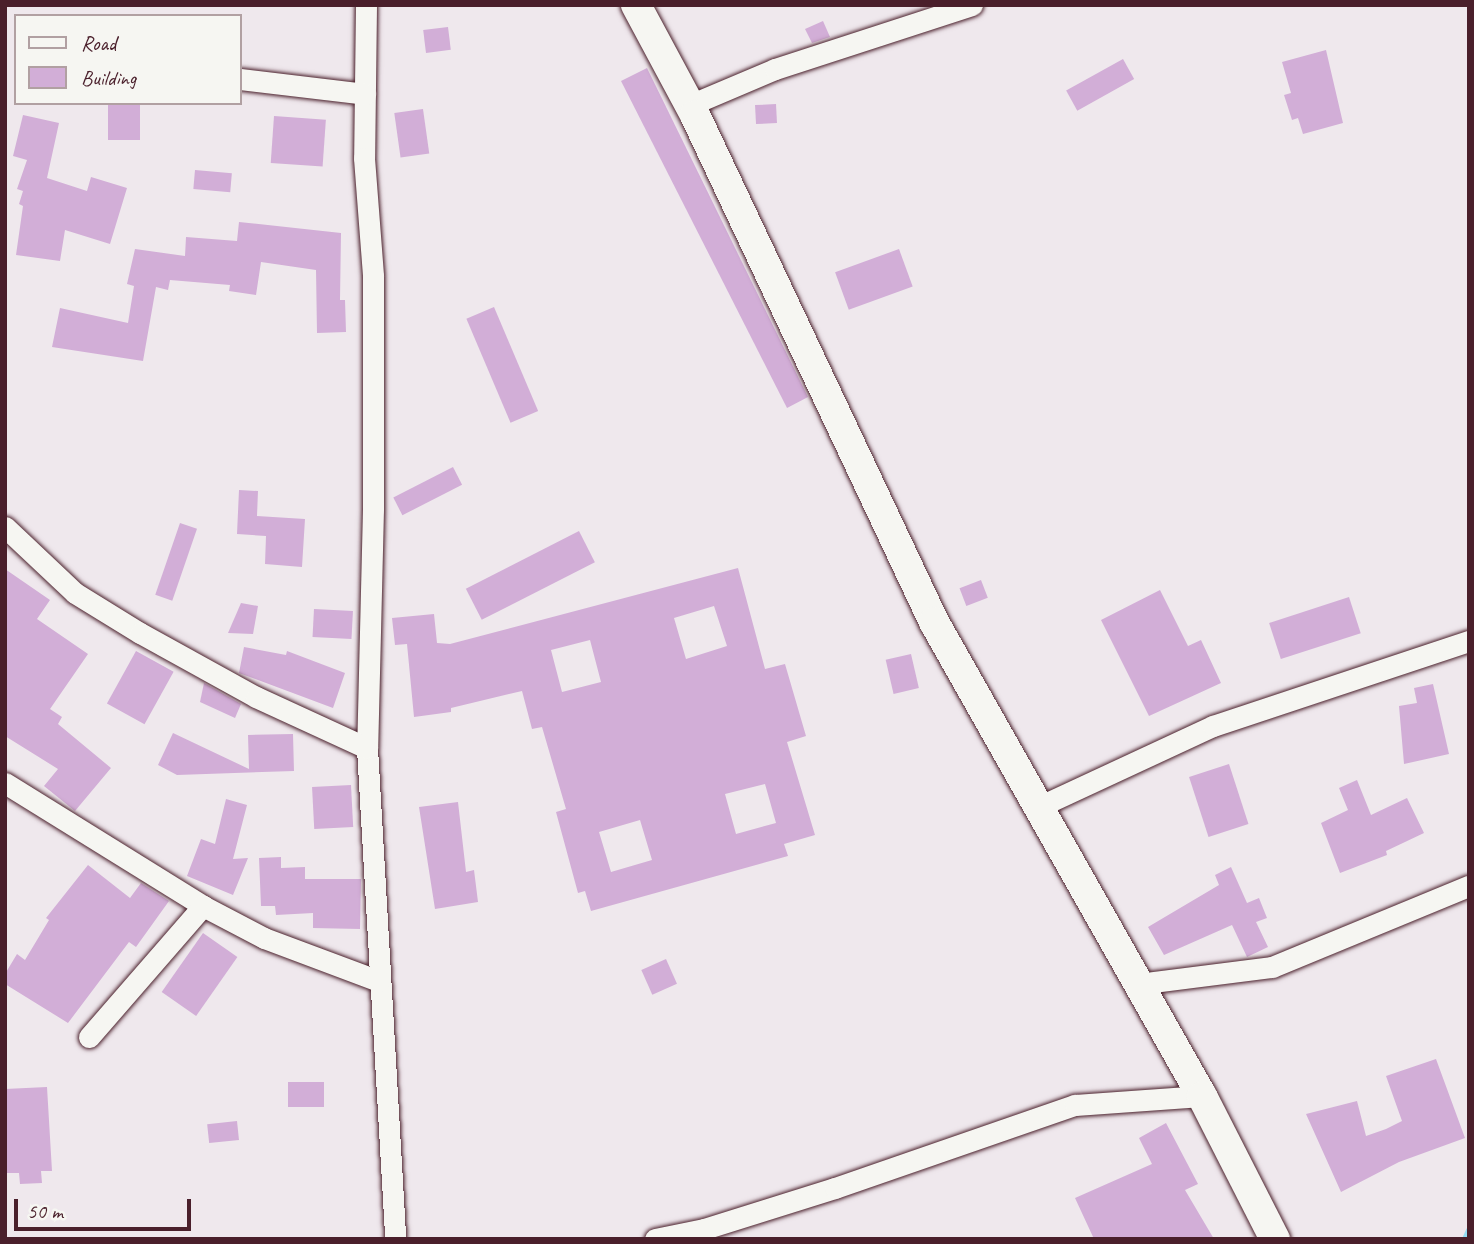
<!DOCTYPE html>
<html>
<head>
<meta charset="utf-8">
<style>
  body { margin:0 }
  #map { position:relative; width:1474px; height:1244px; overflow:hidden; background:#efe8ed; font-family:Caveat,sans-serif }
  div>[style] { position:absolute }
  [style*='--x'] { left:calc(var(--x)*1px); top:calc(var(--y)*1px); width:calc(var(--w)*1px); rotate:calc(var(--a)*1deg) }
  .stream>* { height:7px; margin:-3.5px; padding:0 3.5px; transform-origin:3.5px; border-radius:3.5px; background:#94def5 }
  .building>* { inset:0; background:#d2aed7; transform-origin:0 0 }
  .roads { filter:drop-shadow(0 0 2px #4a1f2b) drop-shadow(0 0 2px #4a1f2b) }
  .street>* { height:21px; margin:-10.5px; padding:0 10.5px; transform-origin:10.5px; border-radius:10.5px; background:#f6f6f2 }
  .secondary>* { height:30px; margin:-15px; padding:0 15px; transform-origin:15px; border-radius:15px; background:#f6f6f2 }
  span { translate:-50% -50%; white-space:nowrap; text-align:center; line-height:1.15; -webkit-text-stroke:7px #f6f6f2; paint-order:stroke }
  .frame { position:absolute; inset:0; border:7px solid #4a1f2b; pointer-events:none }
  .legend { position:absolute; left:14px; top:14px; width:228px; height:91px; box-sizing:border-box; background:#f6f6f2; border:2px solid #b1a0a2; margin:0; padding:9px 12px; list-style:none; font-size:21px; color:#4a1f2b }
  .legend li { display:flex; align-items:center; gap:14px; height:35px }
  .legend b { width:35px; border:2px solid #b1a0a2 }
  .scale { position:absolute; left:14px; top:1199px; width:177px; height:32px; box-sizing:border-box; border:4px solid #4a1f2b; border-top:0; padding-left:9px; font-size:21px; line-height:24px; white-space:nowrap; color:#4a1f2b; -webkit-text-stroke:5px #f6f6f2; paint-order:stroke }
</style>
</head>
<body>
<div id="map">
  <div class="stream">
    <div style="--x:1465;--y:1239;--w:10;--a:-66"></div>
  </div>
  <div class="building">
    <div style="clip-path:polygon(823px 21px,830px 37px,812px 43px,805px 29px)"></div>
    <div style="left:448px;top:27px;width:23px;height:25px;rotate:83deg"></div>
    <div style="clip-path:polygon(1326px 50px,1343px 123px,1303px 134px,1298px 118px,1292px 120px,1284px 95px,1291px 93px,1282px 62px)"></div>
    <div style="left:1123px;top:59px;width:23px;height:65px;rotate:61deg"></div>
    <div style="clip-path:polygon(647px 68px,808px 397px,787px 408px,621px 81px)"></div>
    <div style="left:108px;top:103px;width:32px;height:37px"></div>
    <div style="left:776px;top:104px;width:19px;height:21px;rotate:87deg"></div>
    <div style="left:423px;top:109px;width:45px;height:29px;rotate:82deg"></div>
    <div style="clip-path:polygon(23px 115px,59px 123px,47px 178px,87px 191px,91px 177px,127px 188px,110px 244px,65px 230px,60px 261px,16px 255px,23px 206px,19px 204px,23px 191px,17px 189px,27px 160px,13px 156px)"></div>
    <div style="left:274px;top:116px;width:52px;height:47px;rotate:4deg"></div>
    <div style="left:195px;top:170px;width:37px;height:19px;rotate:5deg"></div>
    <div style="clip-path:polygon(239px 222px,341px 233px,340px 300px,345px 300px,346px 332px,317px 333px,316px 270px,261px 262px,256px 295px,229px 291px,230px 285px,170px 280px,168px 290px,156px 287px,143px 361px,52px 347px,60px 308px,128px 323px,134px 286px,127px 284px,135px 249px,185px 256px,186px 237px,237px 241px)"></div>
    <div style="left:899px;top:249px;width:40px;height:68px;rotate:70deg"></div>
    <div style="left:494px;top:307px;width:113px;height:30px;rotate:67deg"></div>
    <div style="left:453px;top:467px;width:20px;height:67px;rotate:63deg"></div>
    <div style="clip-path:polygon(239px 490px,258px 491px,257px 516px,305px 519px,302px 567px,265px 564px,266px 536px,237px 534px)"></div>
    <div style="left:180px;top:523px;width:18px;height:76px;rotate:19deg"></div>
    <div style="left:579px;top:531px;width:35px;height:127px;rotate:63deg"></div>
    <div style="clip-path:polygon(evenodd,738px 568px,765px 669px,785px 664px,806px 736px,787px 742px,815px 835px,784px 844px,788px 856px,591px 911px,585px 891px,578px 893px,556px 812px,566px 809px,542px 727px,532px 729px,522px 691px,451px 708px,451px 712px,414px 717px,407px 644px,395px 645px,392px 618px,434px 614px,437px 643px,450px 644px,738px 568px,714px 606px,727px 646px,686px 659px,674px 618px,714px 606px,738px 568px,590px 640px,601px 682px,562px 692px,551px 650px,590px 640px,738px 568px,765px 784px,776px 823px,736px 834px,725px 794px,765px 784px,738px 568px,640px 820px,652px 860px,611px 872px,599px 832px,640px 820px)"></div>
    <div style="clip-path:polygon(5px 569px,50px 600px,37px 619px,88px 654px,50px 709px,62px 717px,58px 724px,111px 768px,75px 811px,44px 786px,58px 769px,5px 736px)"></div>
    <div style="left:981px;top:580px;width:19px;height:23px;rotate:69deg"></div>
    <div style="clip-path:polygon(1160px 590px,1188px 646px,1201px 640px,1221px 683px,1149px 716px,1101px 620px)"></div>
    <div style="left:1349px;top:597px;width:38px;height:84px;rotate:72deg"></div>
    <div style="clip-path:polygon(241px 603px,258px 606px,253px 634px,228px 633px)"></div>
    <div style="left:314px;top:609px;width:39px;height:28px;rotate:3deg"></div>
    <div style="clip-path:polygon(244px 647px,286px 655px,287px 651px,345px 673px,333px 708px,239px 673px)"></div>
    <div style="left:136px;top:651px;width:43px;height:60px;rotate:29deg"></div>
    <div style="left:911px;top:654px;width:35px;height:26px;rotate:77deg"></div>
    <div style="clip-path:polygon(204px 683px,241px 704px,235px 718px,200px 702px)"></div>
    <div style="clip-path:polygon(1433px 684px,1449px 754px,1404px 764px,1399px 706px,1417px 703px,1414px 688px)"></div>
    <div style="clip-path:polygon(173px 733px,249px 769px,248px 735px,293px 734px,294px 771px,177px 775px,158px 765px)"></div>
    <div style="left:1229px;top:764px;width:63px;height:42px;rotate:72deg"></div>
    <div style="clip-path:polygon(1357px 780px,1371px 815px,1407px 798px,1424px 833px,1386px 851px,1387px 855px,1340px 873px,1321px 823px,1348px 810px,1339px 788px)"></div>
    <div style="left:351px;top:785px;width:42px;height:39px;rotate:87deg"></div>
    <div style="clip-path:polygon(226px 799px,247px 805px,233px 859px,248px 858px,233px 895px,187px 876px,201px 839px,215px 844px)"></div>
    <div style="clip-path:polygon(458px 802px,466px 872px,474px 870px,478px 902px,435px 909px,419px 807px)"></div>
    <div style="clip-path:polygon(281px 857px,281px 868px,305px 867px,305px 879px,361px 879px,360px 929px,313px 928px,313px 913px,276px 915px,275px 906px,261px 906px,259px 858px)"></div>
    <div style="clip-path:polygon(88px 865px,130px 898px,141px 883px,169px 901px,136px 947px,129px 942px,68px 1023px,5px 984px,5px 974px,17px 954px,25px 960px,49px 920px,46px 918px)"></div>
    <div style="clip-path:polygon(1231px 867px,1247px 903px,1259px 898px,1267px 918px,1256px 922px,1268px 947px,1247px 957px,1232px 925px,1164px 955px,1148px 927px,1219px 885px,1215px 875px)"></div>
    <div style="left:203px;top:933px;width:42px;height:72px;rotate:35deg"></div>
    <div style="left:666px;top:959px;width:27px;height:27px;rotate:66deg"></div>
    <div style="clip-path:polygon(1436px 1059px,1465px 1138px,1399px 1162px,1341px 1192px,1306px 1114px,1357px 1101px,1366px 1136px,1386px 1129px,1402px 1121px,1386px 1076px)"></div>
    <div style="left:288px;top:1082px;width:36px;height:25px"></div>
    <div style="clip-path:polygon(47px 1087px,52px 1171px,41px 1171px,42px 1183px,20px 1184px,19px 1173px,7px 1173px,5px 1089px)"></div>
    <div style="left:237px;top:1121px;width:19px;height:30px;rotate:84deg"></div>
    <div style="clip-path:polygon(1166px 1123px,1198px 1184px,1185px 1190px,1214px 1239px,1094px 1239px,1075px 1198px,1152px 1164px,1139px 1138px)"></div>
  </div>
  <div class="roads">
    <div class="street">
      <div style="--x:366;--y:5;--w:153;--a:90.7"></div>
      <div style="--x:364;--y:158;--w:118;--a:85.6"></div>
      <div style="--x:373;--y:276;--w:233;--a:90"></div>
      <div style="--x:373;--y:509;--w:239;--a:91.4"></div>
      <div style="--x:367;--y:748;--w:492;--a:86.7"></div>
      <div style="--x:240;--y:79;--w:126;--a:6.8"></div>
      <div style="--x:690;--y:105;--w:92;--a:-23"></div>
      <div style="--x:775;--y:69;--w:207;--a:-18"></div>
      <div style="--x:5;--y:527;--w:96;--a:43.3"></div>
      <div style="--x:75;--y:593;--w:76;--a:31.6"></div>
      <div style="--x:140;--y:633;--w:132;--a:28.9"></div>
      <div style="--x:256;--y:697;--w:122;--a:24.7"></div>
      <div style="--x:5;--y:783;--w:233;--a:31.8"></div>
      <div style="--x:203;--y:906;--w:69;--a:27.7"></div>
      <div style="--x:264;--y:938;--w:123;--a:20.5"></div>
      <div style="--x:1036;--y:808;--w:195;--a:-24.9"></div>
      <div style="--x:1213;--y:726;--w:270;--a:-18.4"></div>
      <div style="--x:1137;--y:984;--w:136;--a:-7.2"></div>
      <div style="--x:1272;--y:967;--w:213;--a:-22.4"></div>
      <div style="--x:89;--y:1037;--w:174;--a:-49"></div>
      <div style="--x:655;--y:1239;--w:50;--a:-11.5"></div>
      <div style="--x:704;--y:1229;--w:137;--a:-17.4"></div>
      <div style="--x:835;--y:1188;--w:254;--a:-19.1"></div>
      <div style="--x:1075;--y:1105;--w:127;--a:-4.1"></div>
    </div>
    <div class="secondary">
      <div style="--x:636;--y:5;--w:125;--a:61.8"></div>
      <div style="--x:695;--y:115;--w:561;--a:64.76"></div>
      <div style="--x:934;--y:622;--w:545;--a:60.52"></div>
      <div style="--x:1202;--y:1096;--w:161;--a:63"></div>
    </div>
  </div>
  <div class="frame"></div>
  <ul class="legend">
  <li><b style="height:9px;background:#f6f6f2"></b>Road</li>
  <li><b style="height:19px;background:#d2aed7"></b>Building</li>
  </ul>
  <div class="scale">50 m</div>
</div>
</body>
</html>
